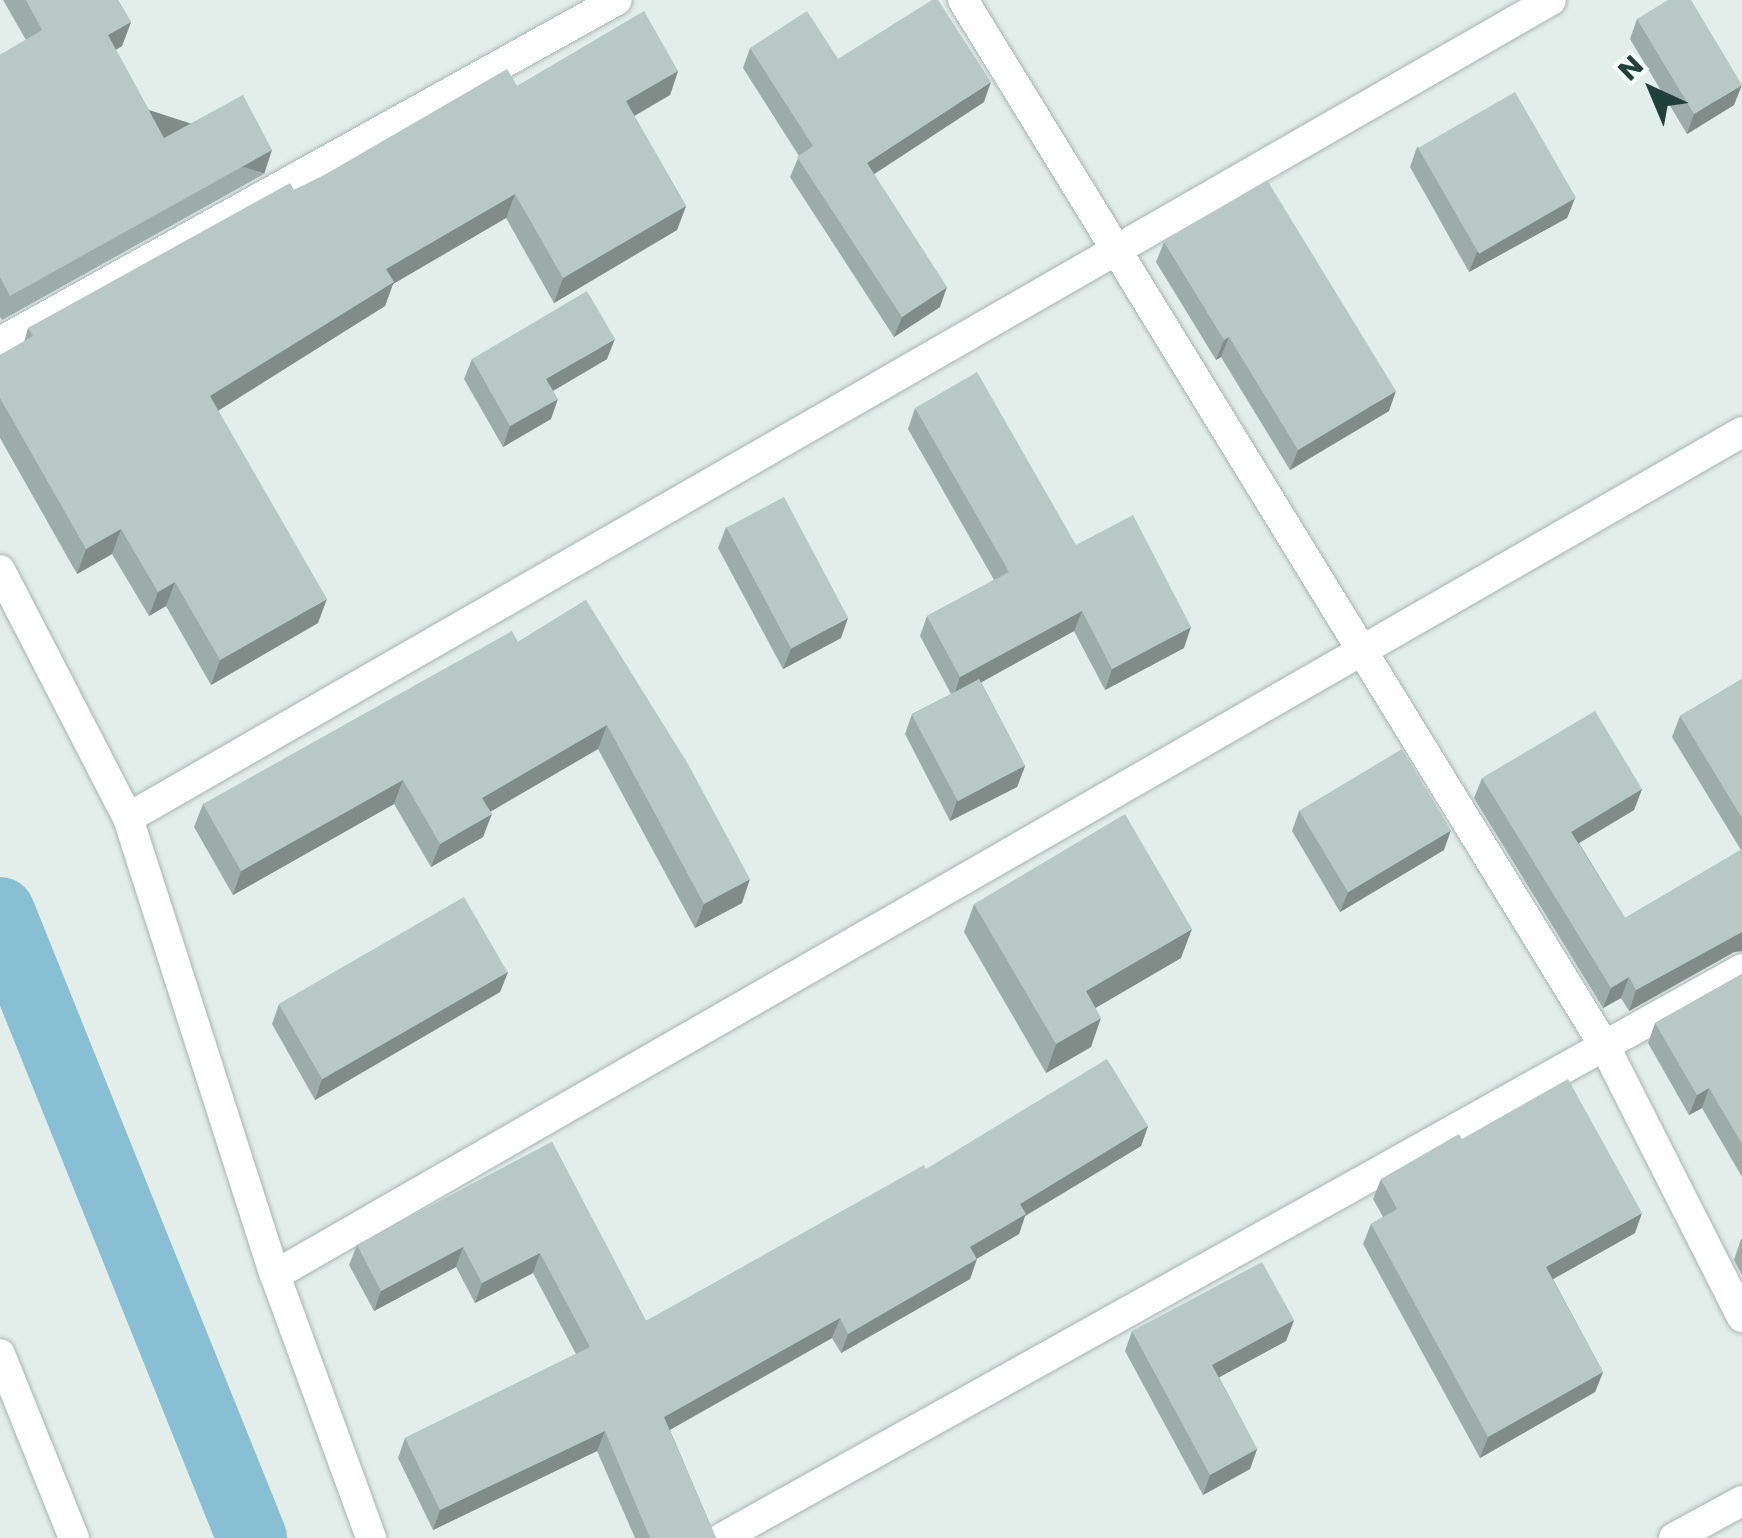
<!DOCTYPE html>
<html>
<head>
<meta charset="utf-8">
<style>
  body { margin:0 }
  #map { position:relative; width:1742px; height:1538px; overflow:hidden; background:#e3edea; font-family:Poppins,sans-serif }
  div>[style] { position:absolute }
  [style*='--x'] { left:calc(var(--x)*1px); top:calc(var(--y)*1px); width:calc(var(--w)*1px); rotate:calc(var(--a)*1deg) }
  .canal>* { height:70px; margin:-35px; padding:0 35px; transform-origin:35px; border-radius:35px; background:#88bfd5 }
  .roads { filter:drop-shadow(0 0 2px #a5b6b2) drop-shadow(0 0 2px #a5b6b2) }
  .minor>* { height:30px; margin:-15px; padding:0 15px; transform-origin:15px; border-radius:15px; background:#fff }
  .tertiary>* { height:30px; margin:-15px; padding:0 15px; transform-origin:15px; border-radius:15px; background:#fff }
  .wall>* { inset:0; background:#9eaca9 }
  .shaded-wall>* { inset:0; background:#818c89; transform-origin:0 0 }
  .building>* { inset:0; background:#b8c8c4; transform-origin:0 0 }
  span { translate:-50% -50%; white-space:nowrap; text-align:center; line-height:1.15; -webkit-text-stroke:10px #f4faf7; paint-order:stroke }
  .north { position:absolute; left:1602px; top:40px; width:100px; height:100px; -webkit-text-stroke:8px #f4faf7; paint-order:stroke; rotate:316deg; font-size:28px; font-weight:700; line-height:40px; text-align:center; color:#21403c }
  .north::after { content:''; display:block; margin:auto; width:35px; height:45px; background:#21403c; clip-path:polygon(50% 0,100% 100%,50% 72%,0 100%) }
</style>
</head>
<body>
<div id="map">
  <div class="canal">
    <div style="--x:0;--y:912;--w:675;--a:68.07"></div>
  </div>
  <div class="roads">
    <div class="minor">
      <div style="--x:963;--y:0;--w:1228;--a:58.48"></div>
      <div style="--x:1605;--y:1047;--w:303;--a:63.1"></div>
      <div style="--x:0;--y:342;--w:705;--a:-29"></div>
      <div style="--x:0;--y:570;--w:279;--a:62.7"></div>
      <div style="--x:128;--y:818;--w:480;--a:72.2"></div>
      <div style="--x:275;--y:1275;--w:280;--a:69.9"></div>
      <div style="--x:128;--y:818;--w:1641;--a:-29.89"></div>
      <div style="--x:275;--y:1275;--w:1692;--a:-29.88"></div>
      <div style="--x:722;--y:1538;--w:1168;--a:-29.15"></div>
      <div style="--x:1674;--y:1538;--w:77;--a:-28.6"></div>
    </div>
    <div class="tertiary">
      <div style="--x:0;--y:1354;--w:198;--a:68.1"></div>
    </div>
  </div>
  <div class="wall">
    <div style="clip-path:polygon(3px 0,118px 0,131px 22px,122px 46px,116px 50px,164px 138px,264px 174px,2px 320px,0 317px,0 55px,26px 40px)"></div>
    <div style="clip-path:polygon(1637px 19px,1734px 105px,1687px 134px,1630px 39px)"></div>
    <div style="clip-path:polygon(750px 48px,838px 59px,984px 102px,874px 174px,940px 307px,894px 337px,790px 177px,799px 156px,743px 68px)"></div>
    <div style="clip-path:polygon(678px 71px,670px 95px,634px 116px,686px 206px,677px 230px,554px 303px,506px 218px,393px 284px,385px 306px,218px 410px,318px 623px,211px 685px,166px 606px,149px 616px,112px 554px,77px 574px,0 438px,0 355px,24px 342px,28px 328px,294px 190px,517px 86px)"></div>
    <div style="clip-path:polygon(1417px 147px,1575px 198px,1567px 218px,1469px 272px,1410px 167px)"></div>
    <div style="clip-path:polygon(1164px 242px,1389px 411px,1290px 470px,1221px 357px,1216px 360px,1156px 262px)"></div>
    <div style="clip-path:polygon(472px 359px,607px 359px,553px 391px,551px 419px,503px 447px,464px 379px)"></div>
    <div style="clip-path:polygon(915px 408px,1076px 545px,1184px 648px,1105px 690px,1074px 631px,981px 682px,1025px 766px,1017px 787px,950px 821px,905px 734px,912px 714px,951px 694px,920px 636px,927px 616px,994px 580px,908px 429px)"></div>
    <div style="clip-path:polygon(726px 527px,841px 638px,783px 669px,718px 548px)"></div>
    <div style="clip-path:polygon(586px 600px,742px 903px,695px 928px,598px 749px,490px 812px,483px 837px,431px 867px,394px 804px,233px 895px,194px 827px,203px 804px,518px 642px)"></div>
    <div style="clip-path:polygon(1742px 679px,1742px 951px,1734px 952px,1629px 1011px,1621px 998px,1603px 1008px,1474px 798px,1482px 778px,1642px 789px,1634px 810px,1579px 843px,1625px 918px,1741px 850px,1672px 737px,1680px 716px)"></div>
    <div style="clip-path:polygon(1299px 811px,1444px 850px,1340px 912px,1292px 831px)"></div>
    <div style="clip-path:polygon(974px 904px,1181px 958px,1095px 1008px,1091px 1047px,1046px 1073px,964px 932px)"></div>
    <div style="clip-path:polygon(508px 972px,500px 992px,315px 1100px,272px 1024px,279px 1004px)"></div>
    <div style="clip-path:polygon(1742px 974px,1742px 1177px,1702px 1108px,1689px 1115px,1648px 1043px,1655px 1023px)"></div>
    <div style="clip-path:polygon(1148px 1126px,1141px 1146px,1025px 1216px,1019px 1234px,977px 1258px,970px 1279px,841px 1353px,832px 1338px,670px 1430px,716px 1538px,635px 1538px,597px 1451px,433px 1530px,398px 1458px,405px 1438px,576px 1354px,533px 1273px,475px 1303px,456px 1267px,374px 1311px,349px 1265px,357px 1245px,552px 1142px,646px 1321px,926px 1169px)"></div>
    <div style="clip-path:polygon(1462px 1139px,1635px 1233px,1553px 1279px,1603px 1372px,1595px 1392px,1480px 1458px,1363px 1244px,1371px 1224px,1383px 1217px,1373px 1199px,1381px 1179px)"></div>
    <div style="clip-path:polygon(1741px 1239px,1742px 1239px,1742px 1275px,1734px 1260px)"></div>
    <div style="clip-path:polygon(1294px 1320px,1286px 1341px,1219px 1377px,1257px 1449px,1250px 1469px,1203px 1495px,1125px 1351px,1132px 1331px)"></div>
  </div>
  <div class="shaded-wall">
    <div style="clip-path:polygon(131px 22px,122px 46px,99px 59px,108px 35px)"></div>
    <div style="clip-path:polygon(678px 71px,670px 95px,617px 126px,626px 101px)"></div>
    <div style="clip-path:polygon(991px 82px,984px 102px,859px 184px,867px 163px)"></div>
    <div style="clip-path:polygon(1742px 85px,1734px 105px,1687px 134px,1694px 114px)"></div>
    <div style="left:272px;top:150px;width:25px;height:300px;rotate:108deg"></div>
    <div style="clip-path:polygon(515px 194px,506px 218px,393px 284px,385px 306px,202px 421px,210px 396px,386px 269px)"></div>
    <div style="clip-path:polygon(1575px 198px,1567px 218px,1469px 272px,1477px 252px)"></div>
    <div style="clip-path:polygon(686px 206px,677px 230px,554px 303px,563px 278px)"></div>
    <div style="clip-path:polygon(947px 287px,940px 307px,894px 337px,902px 317px)"></div>
    <div style="clip-path:polygon(1229px 337px,1221px 357px,1216px 360px,1224px 340px)"></div>
    <div style="clip-path:polygon(615px 339px,607px 359px,539px 399px,546px 379px)"></div>
    <div style="clip-path:polygon(1396px 391px,1389px 411px,1290px 470px,1298px 450px)"></div>
    <div style="clip-path:polygon(558px 399px,551px 419px,503px 447px,510px 426px)"></div>
    <div style="clip-path:polygon(121px 529px,112px 554px,77px 574px,86px 549px)"></div>
    <div style="clip-path:polygon(175px 582px,166px 606px,149px 616px,158px 592px)"></div>
    <div style="clip-path:polygon(327px 599px,318px 623px,211px 685px,220px 660px)"></div>
    <div style="clip-path:polygon(1082px 611px,1074px 631px,953px 698px,960px 677px)"></div>
    <div style="clip-path:polygon(848px 618px,841px 638px,783px 669px,791px 649px)"></div>
    <div style="clip-path:polygon(1191px 627px,1184px 648px,1105px 690px,1112px 669px)"></div>
    <div style="clip-path:polygon(607px 725px,598px 749px,474px 821px,482px 798px)"></div>
    <div style="clip-path:polygon(1025px 766px,1017px 787px,950px 821px,957px 800px)"></div>
    <div style="clip-path:polygon(403px 780px,394px 804px,233px 895px,241px 871px)"></div>
    <div style="clip-path:polygon(1642px 789px,1634px 810px,1564px 852px,1571px 832px)"></div>
    <div style="clip-path:polygon(492px 814px,483px 837px,431px 867px,440px 844px)"></div>
    <div style="clip-path:polygon(1451px 830px,1444px 850px,1340px 912px,1348px 892px)"></div>
    <div style="clip-path:polygon(750px 879px,742px 903px,695px 928px,704px 904px)"></div>
    <div style="clip-path:polygon(1192px 929px,1181px 958px,1075px 1020px,1086px 991px)"></div>
    <div style="clip-path:polygon(1742px 932px,1742px 951px,1734px 952px,1629px 1011px,1636px 990px)"></div>
    <div style="clip-path:polygon(508px 972px,500px 992px,315px 1100px,322px 1079px)"></div>
    <div style="clip-path:polygon(1629px 977px,1621px 998px,1603px 1008px,1611px 988px)"></div>
    <div style="clip-path:polygon(1101px 1018px,1091px 1047px,1046px 1073px,1056px 1044px)"></div>
    <div style="clip-path:polygon(1709px 1088px,1702px 1108px,1689px 1115px,1697px 1095px)"></div>
    <div style="clip-path:polygon(1148px 1126px,1141px 1146px,1025px 1216px,1019px 1234px,963px 1267px,970px 1247px,1020px 1204px)"></div>
    <div style="clip-path:polygon(1642px 1213px,1635px 1233px,1539px 1287px,1546px 1267px)"></div>
    <div style="clip-path:polygon(463px 1247px,456px 1267px,374px 1311px,381px 1291px)"></div>
    <div style="clip-path:polygon(540px 1253px,533px 1273px,475px 1303px,482px 1283px)"></div>
    <div style="clip-path:polygon(977px 1259px,970px 1279px,841px 1353px,848px 1334px)"></div>
    <div style="clip-path:polygon(840px 1318px,832px 1338px,657px 1437px,664px 1417px)"></div>
    <div style="clip-path:polygon(1294px 1320px,1286px 1341px,1205px 1385px,1212px 1365px)"></div>
    <div style="clip-path:polygon(1603px 1372px,1595px 1392px,1480px 1458px,1488px 1437px)"></div>
    <div style="clip-path:polygon(605px 1431px,597px 1451px,433px 1530px,440px 1510px)"></div>
    <div style="clip-path:polygon(1257px 1449px,1250px 1469px,1203px 1495px,1210px 1475px)"></div>
  </div>
  <div class="building">
    <div style="clip-path:polygon(26px 0,118px 0,131px 22px,108px 35px,164px 138px,243px 95px,272px 150px,10px 296px,0 277px,0 55px,42px 30px)"></div>
    <div style="clip-path:polygon(932px 0,938px 0,991px 82px,867px 163px,947px 287px,902px 317px,797px 157px,813px 146px,750px 48px,807px 11px,838px 59px)"></div>
    <div style="clip-path:polygon(1668px 0,1691px 0,1742px 85px,1694px 114px,1637px 19px)"></div>
    <div style="clip-path:polygon(644px 11px,678px 71px,626px 101px,686px 206px,563px 278px,515px 194px,386px 269px,394px 282px,210px 396px,327px 599px,220px 660px,175px 582px,158px 592px,121px 529px,86px 549px,0 398px,0 355px,33px 336px,28px 328px,290px 183px,294px 190px,326px 174px,507px 69px,517px 86px)"></div>
    <div style="left:1515px;top:92px;width:122px;height:112px;rotate:60deg"></div>
    <div style="clip-path:polygon(1267px 180px,1396px 391px,1298px 450px,1229px 337px,1224px 340px,1164px 242px)"></div>
    <div style="clip-path:polygon(587px 291px,615px 339px,546px 379px,558px 399px,510px 426px,472px 359px)"></div>
    <div style="clip-path:polygon(977px 372px,1076px 545px,1133px 515px,1191px 627px,1112px 669px,1082px 611px,960px 677px,927px 616px,1009px 572px,915px 408px)"></div>
    <div style="left:784px;top:497px;width:137px;height:65px;rotate:62deg"></div>
    <div style="clip-path:polygon(586px 600px,688px 764px,750px 879px,704px 904px,607px 725px,482px 798px,492px 814px,440px 844px,403px 780px,241px 871px,203px 804px,512px 631px,518px 642px)"></div>
    <div style="left:979px;top:679px;width:98px;height:76px;rotate:62deg"></div>
    <div style="clip-path:polygon(1742px 679px,1742px 818px,1680px 716px)"></div>
    <div style="clip-path:polygon(1595px 711px,1642px 789px,1571px 832px,1625px 918px,1742px 849px,1742px 932px,1636px 990px,1629px 977px,1611px 988px,1482px 778px)"></div>
    <div style="left:1402px;top:749px;width:95px;height:120px;rotate:59deg"></div>
    <div style="clip-path:polygon(1125px 814px,1192px 929px,1086px 991px,1101px 1018px,1056px 1044px,974px 904px)"></div>
    <div style="left:464px;top:897px;width:87px;height:214px;rotate:60deg"></div>
    <div style="clip-path:polygon(1742px 974px,1742px 1144px,1709px 1088px,1697px 1095px,1655px 1023px)"></div>
    <div style="clip-path:polygon(1107px 1059px,1148px 1126px,1020px 1204px,1026px 1214px,970px 1247px,977px 1259px,848px 1334px,840px 1318px,664px 1417px,716px 1538px,650px 1538px,605px 1431px,440px 1510px,405px 1438px,590px 1347px,540px 1253px,482px 1283px,463px 1247px,381px 1291px,357px 1245px,552px 1142px,646px 1321px,924px 1165px,926px 1169px)"></div>
    <div style="clip-path:polygon(1568px 1079px,1642px 1213px,1546px 1267px,1603px 1372px,1488px 1437px,1371px 1224px,1397px 1209px,1381px 1179px,1459px 1134px,1462px 1139px)"></div>
    <div style="clip-path:polygon(1262px 1262px,1294px 1320px,1212px 1365px,1257px 1449px,1210px 1475px,1132px 1331px)"></div>
  </div>
  <div class="north">N</div>
</div>
</body>
</html>
